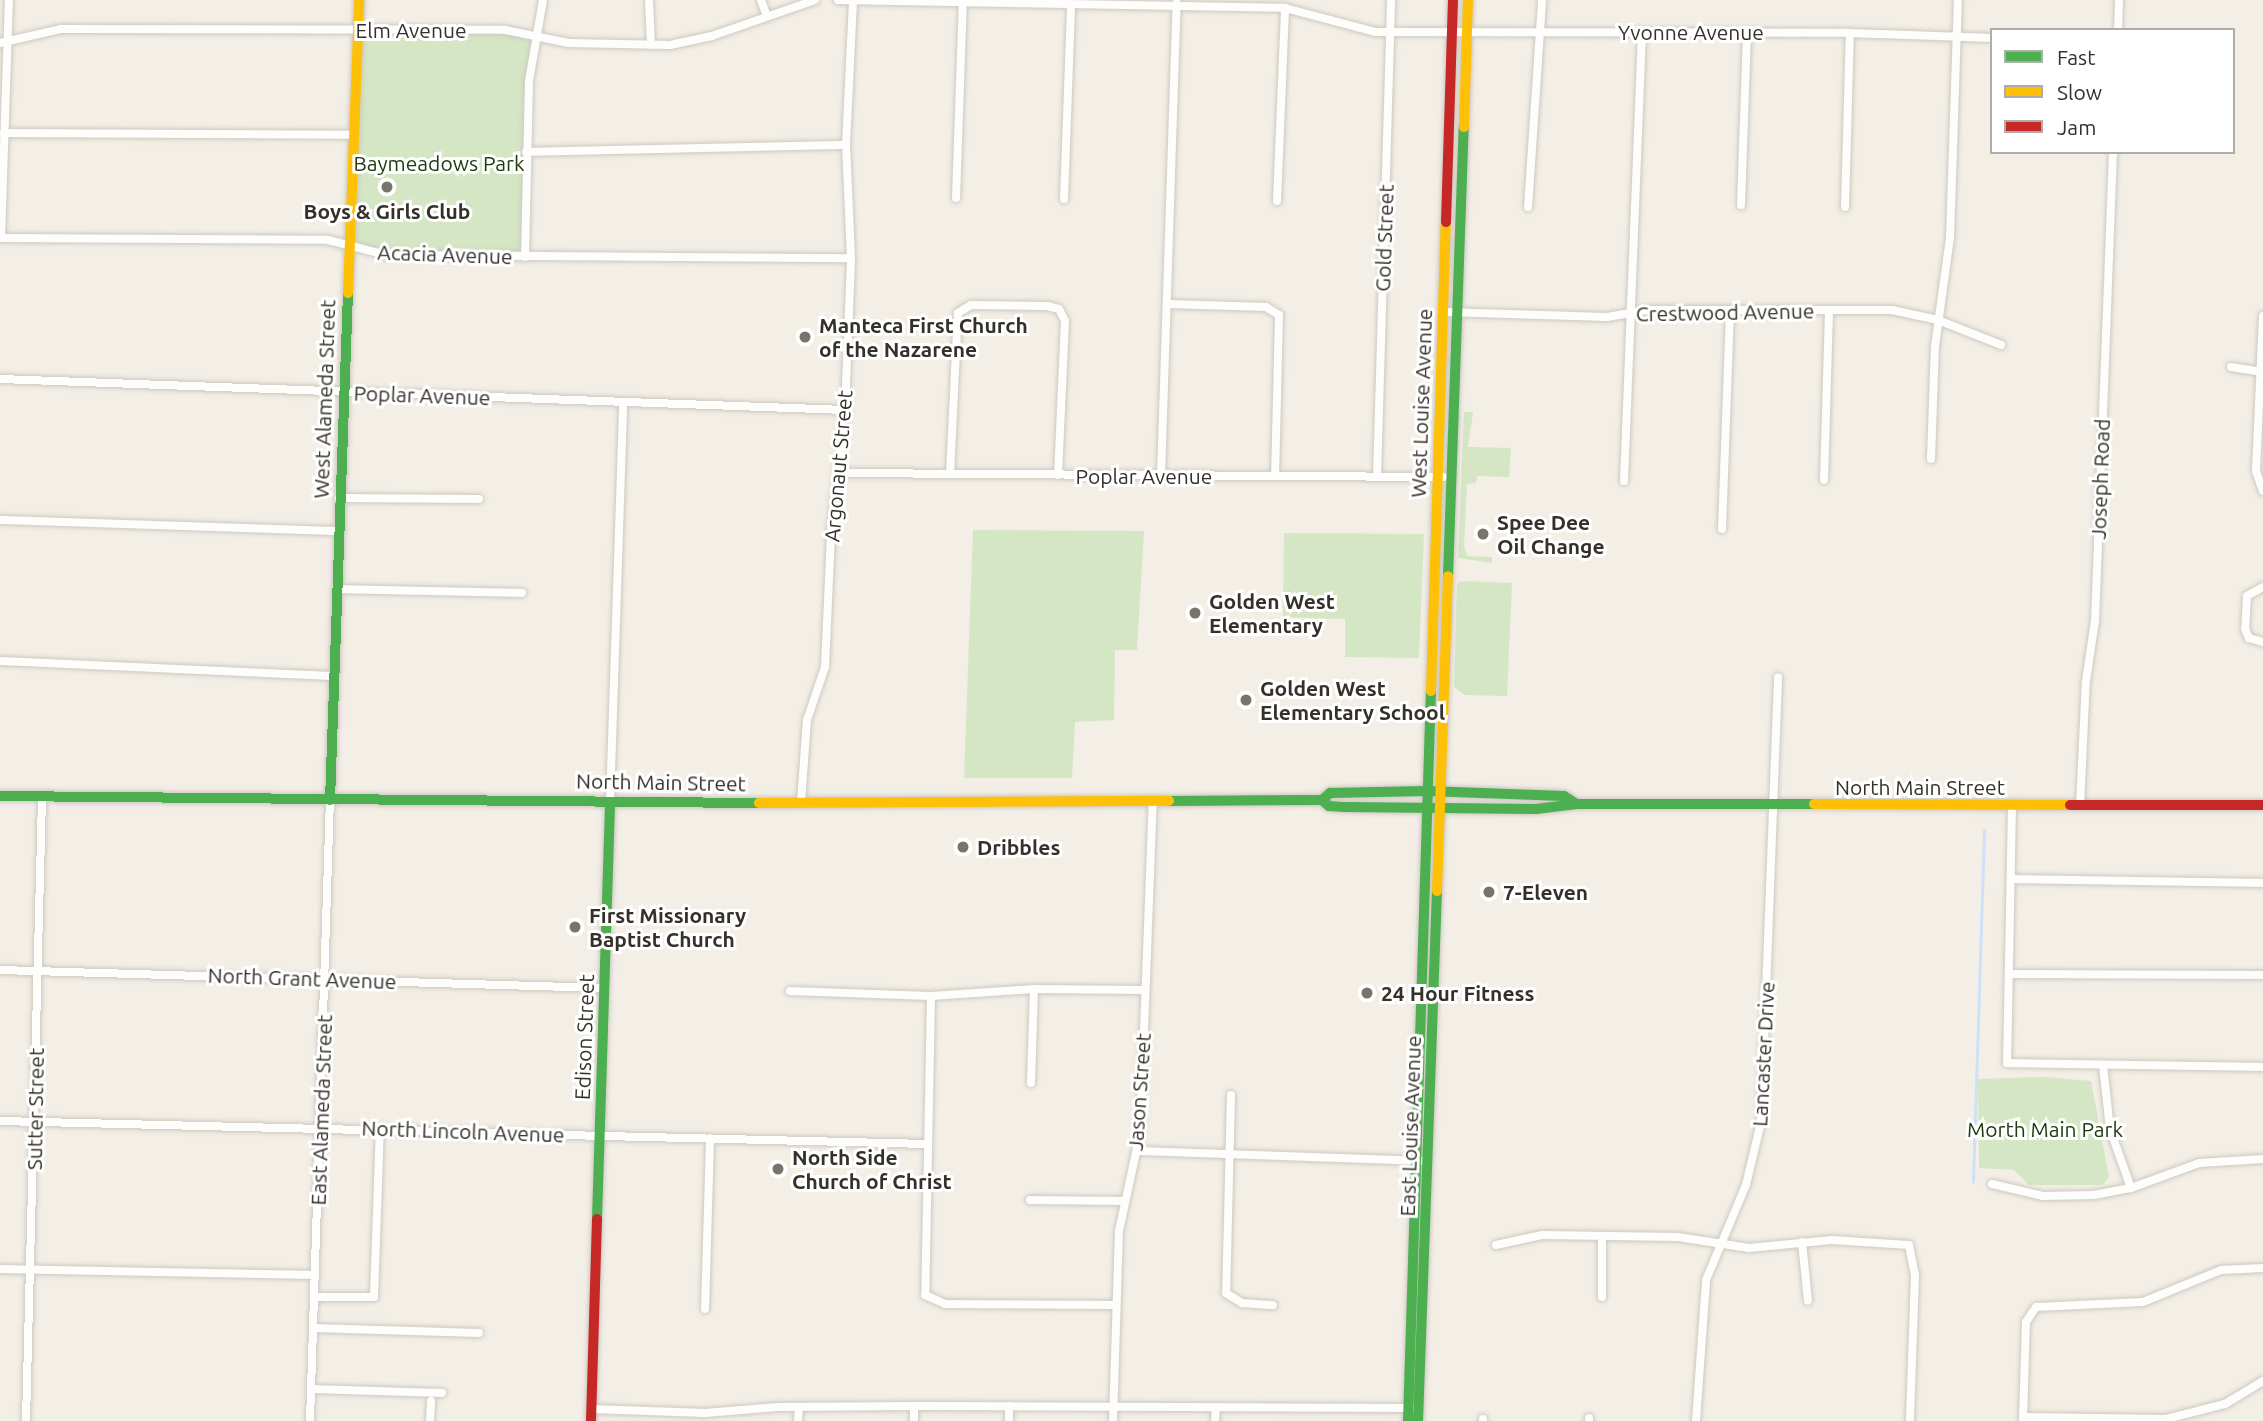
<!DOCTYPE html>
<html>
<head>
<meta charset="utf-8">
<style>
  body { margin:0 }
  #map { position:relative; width:2263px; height:1421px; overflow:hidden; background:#f3efe6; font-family:Ubuntu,sans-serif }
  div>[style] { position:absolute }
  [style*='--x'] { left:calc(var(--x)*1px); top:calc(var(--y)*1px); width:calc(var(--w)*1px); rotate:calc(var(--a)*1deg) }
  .green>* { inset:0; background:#d4e6c4; transform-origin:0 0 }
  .stream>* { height:2.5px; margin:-1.25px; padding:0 1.25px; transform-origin:1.25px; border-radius:1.25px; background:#cde2f6 }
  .roads { filter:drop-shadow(0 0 2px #cdc9c2) drop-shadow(0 0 2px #cdc9c2) }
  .street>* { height:8px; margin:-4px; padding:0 4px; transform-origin:4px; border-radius:4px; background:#fdfdfb }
  .fast>* { height:10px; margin:-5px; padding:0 5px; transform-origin:5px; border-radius:5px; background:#4caf50 }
  .slow>* { height:10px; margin:-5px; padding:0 5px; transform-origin:5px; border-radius:5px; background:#ffc107 }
  .jam>* { height:10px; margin:-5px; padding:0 5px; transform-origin:5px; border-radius:5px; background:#c62828 }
  .dots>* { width:19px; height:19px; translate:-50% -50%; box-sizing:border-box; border:4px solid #fff; border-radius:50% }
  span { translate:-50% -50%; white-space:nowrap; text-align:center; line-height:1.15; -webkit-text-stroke:6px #fff; paint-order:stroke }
  .street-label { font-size:21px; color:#34312b }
  .park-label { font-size:21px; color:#1e390f }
  .poi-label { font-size:21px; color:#34312b; font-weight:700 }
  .left { translate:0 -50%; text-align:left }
  .legend { position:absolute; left:1990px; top:28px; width:245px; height:126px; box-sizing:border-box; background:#fff; border:2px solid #aeadaa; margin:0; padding:9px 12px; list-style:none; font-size:21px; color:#34312b }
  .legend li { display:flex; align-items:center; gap:14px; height:35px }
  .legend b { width:35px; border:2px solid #aeadaa }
</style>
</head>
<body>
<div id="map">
  <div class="green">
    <div style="clip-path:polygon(357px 29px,505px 30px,535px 37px,529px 81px,525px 257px,387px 255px,349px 246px)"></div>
    <div style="clip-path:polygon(1464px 412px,1473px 412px,1468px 447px,1511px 448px,1509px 477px,1477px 476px,1476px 483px,1467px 484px,1464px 547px,1468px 556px,1492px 557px,1492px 563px,1458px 558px)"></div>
    <div style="clip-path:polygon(973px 530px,1144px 531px,1137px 650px,1115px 650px,1114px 720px,1075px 722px,1072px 778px,964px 778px)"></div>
    <div style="clip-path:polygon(1284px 533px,1424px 534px,1419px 658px,1345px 657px,1345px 619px,1283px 617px)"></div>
    <div style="clip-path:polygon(1461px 581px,1512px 583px,1507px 696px,1465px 695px,1454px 687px,1457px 584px)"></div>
    <div style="left:1264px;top:620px;width:23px;height:16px"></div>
    <div style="clip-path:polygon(2045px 1077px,2091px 1081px,2109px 1177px,2102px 1185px,2029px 1185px,2014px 1170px,1979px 1168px,1978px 1079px)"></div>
  </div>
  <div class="stream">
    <div style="--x:1973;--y:1182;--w:352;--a:-88.2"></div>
  </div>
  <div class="roads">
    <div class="street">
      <div style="--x:761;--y:0;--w:15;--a:70"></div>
      <div style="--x:838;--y:0;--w:447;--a:1"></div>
      <div style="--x:1285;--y:8;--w:94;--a:14.8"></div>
      <div style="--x:1376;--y:32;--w:474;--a:0.1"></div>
      <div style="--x:1850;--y:33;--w:142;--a:2"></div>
      <div style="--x:649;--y:2;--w:43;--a:87.3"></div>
      <div style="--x:2118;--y:30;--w:30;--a:-88"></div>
      <div style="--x:0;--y:43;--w:63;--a:-12.9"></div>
      <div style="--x:61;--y:29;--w:444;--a:0.1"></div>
      <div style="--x:505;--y:30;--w:65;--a:11.5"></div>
      <div style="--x:569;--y:43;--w:101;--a:1.1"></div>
      <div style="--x:670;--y:45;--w:43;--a:-12.1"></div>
      <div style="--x:712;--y:36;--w:109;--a:-19.3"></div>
      <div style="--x:4;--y:133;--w:350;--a:0.3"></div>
      <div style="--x:526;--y:152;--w:320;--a:-1.3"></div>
      <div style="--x:956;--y:198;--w:197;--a:-88"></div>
      <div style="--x:1064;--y:199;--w:195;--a:-87.9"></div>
      <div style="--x:1277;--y:201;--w:193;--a:-87.6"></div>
      <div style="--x:1741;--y:205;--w:173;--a:-88"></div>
      <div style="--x:1528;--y:207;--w:207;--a:-86.1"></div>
      <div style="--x:1845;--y:207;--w:174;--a:-88.4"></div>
      <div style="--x:0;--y:238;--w:328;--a:0.3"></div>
      <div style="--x:328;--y:240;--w:61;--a:14.3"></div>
      <div style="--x:387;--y:255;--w:464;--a:0.4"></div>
      <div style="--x:1;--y:238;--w:238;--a:-88.1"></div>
      <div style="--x:525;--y:257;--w:176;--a:-88.7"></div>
      <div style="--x:529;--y:81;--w:82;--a:-80.2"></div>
      <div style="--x:1168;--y:304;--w:98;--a:1.8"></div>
      <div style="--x:1266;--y:307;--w:15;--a:32"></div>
      <div style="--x:1279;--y:315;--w:161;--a:91.4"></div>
      <div style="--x:1444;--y:312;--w:163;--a:1.8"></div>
      <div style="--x:1607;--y:317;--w:41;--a:-9.9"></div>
      <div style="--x:1647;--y:310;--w:245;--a:0"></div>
      <div style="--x:1892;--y:310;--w:47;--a:12.3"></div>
      <div style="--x:1938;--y:320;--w:68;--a:21.6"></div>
      <div style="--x:2263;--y:316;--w:155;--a:92.6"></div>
      <div style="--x:2256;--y:471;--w:21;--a:71"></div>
      <div style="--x:2231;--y:367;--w:32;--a:9"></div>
      <div style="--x:0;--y:379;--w:846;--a:2.1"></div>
      <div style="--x:1931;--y:459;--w:113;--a:-88"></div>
      <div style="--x:1935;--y:346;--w:109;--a:-82.1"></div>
      <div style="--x:1950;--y:238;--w:238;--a:-88.1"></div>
      <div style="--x:837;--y:473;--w:606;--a:0.38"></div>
      <div style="--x:950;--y:474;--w:161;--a:-87.2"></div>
      <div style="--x:958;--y:313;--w:15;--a:-32"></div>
      <div style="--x:971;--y:305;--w:76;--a:0.8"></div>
      <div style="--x:1047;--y:306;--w:12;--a:14"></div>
      <div style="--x:1059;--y:309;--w:13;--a:63"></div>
      <div style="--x:1065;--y:321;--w:154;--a:92.6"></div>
      <div style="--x:1161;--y:475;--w:472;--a:-88.1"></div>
      <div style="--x:1377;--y:476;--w:476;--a:-88.3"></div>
      <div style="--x:1824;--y:480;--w:170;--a:-88.3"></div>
      <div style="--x:1624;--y:481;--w:449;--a:-87.7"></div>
      <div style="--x:339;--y:498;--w:140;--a:0.4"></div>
      <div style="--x:0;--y:520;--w:338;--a:1.9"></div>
      <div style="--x:1722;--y:529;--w:219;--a:-87.9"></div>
      <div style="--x:2263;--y:587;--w:18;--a:151"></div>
      <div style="--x:2247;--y:596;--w:33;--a:93"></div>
      <div style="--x:2245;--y:629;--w:10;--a:66"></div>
      <div style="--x:2249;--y:638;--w:15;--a:16"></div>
      <div style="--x:336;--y:589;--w:186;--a:1.2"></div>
      <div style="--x:0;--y:661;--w:333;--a:2.6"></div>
      <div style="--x:610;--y:802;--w:399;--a:-88.1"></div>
      <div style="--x:801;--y:803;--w:83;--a:-85.9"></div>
      <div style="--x:807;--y:720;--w:56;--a:-71.2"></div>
      <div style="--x:825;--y:667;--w:134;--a:-87.4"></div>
      <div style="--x:831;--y:533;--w:124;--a:-83.5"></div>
      <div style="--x:845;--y:410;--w:152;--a:-87.7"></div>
      <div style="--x:851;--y:258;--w:113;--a:-92.5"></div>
      <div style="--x:846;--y:145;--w:145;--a:-87.2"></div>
      <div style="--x:2012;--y:805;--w:258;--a:91.1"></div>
      <div style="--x:2007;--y:1063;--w:256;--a:0.9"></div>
      <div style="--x:2080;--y:806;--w:125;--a:-87.3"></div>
      <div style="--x:2086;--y:681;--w:61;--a:-81.5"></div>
      <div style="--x:2095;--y:621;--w:469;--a:-87.8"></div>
      <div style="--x:2012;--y:879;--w:251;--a:0.9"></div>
      <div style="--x:0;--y:970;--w:604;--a:1.71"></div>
      <div style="--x:2011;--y:974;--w:252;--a:0.2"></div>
      <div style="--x:790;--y:991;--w:141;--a:2"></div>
      <div style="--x:931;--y:996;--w:103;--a:-3.9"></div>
      <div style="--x:1034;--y:989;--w:111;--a:0.5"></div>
      <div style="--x:931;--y:996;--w:299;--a:91.1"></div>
      <div style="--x:925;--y:1295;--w:22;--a:24"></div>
      <div style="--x:945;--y:1304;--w:171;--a:0.3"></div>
      <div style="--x:2103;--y:1065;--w:64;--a:83.8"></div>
      <div style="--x:2110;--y:1129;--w:63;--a:70.4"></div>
      <div style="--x:1031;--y:1083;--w:94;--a:-88.2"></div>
      <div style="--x:1231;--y:1095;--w:198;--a:91.4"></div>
      <div style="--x:1226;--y:1293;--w:19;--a:32"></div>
      <div style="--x:1242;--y:1303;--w:31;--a:4"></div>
      <div style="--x:0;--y:1121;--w:926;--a:1.42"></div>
      <div style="--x:1137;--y:1151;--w:284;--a:2"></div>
      <div style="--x:1992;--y:1184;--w:52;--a:13.2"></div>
      <div style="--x:2043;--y:1196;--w:51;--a:-1.1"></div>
      <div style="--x:2094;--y:1195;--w:38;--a:-11"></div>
      <div style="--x:2131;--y:1188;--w:72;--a:-20.2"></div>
      <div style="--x:2199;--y:1163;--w:64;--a:-3.6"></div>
      <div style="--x:1030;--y:1200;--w:94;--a:0.6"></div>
      <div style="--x:1802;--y:1242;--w:59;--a:84.2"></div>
      <div style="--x:1496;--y:1245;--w:47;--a:-12.3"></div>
      <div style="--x:1542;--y:1235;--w:136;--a:0.8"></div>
      <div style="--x:1678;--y:1237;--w:72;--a:8.8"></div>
      <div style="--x:1749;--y:1248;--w:83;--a:-5.5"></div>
      <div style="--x:1832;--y:1240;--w:77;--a:3.7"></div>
      <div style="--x:1909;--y:1245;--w:31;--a:79"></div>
      <div style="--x:1915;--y:1275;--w:146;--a:92"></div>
      <div style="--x:0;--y:1269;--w:315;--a:1.1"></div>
      <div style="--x:314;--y:1297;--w:60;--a:0"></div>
      <div style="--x:374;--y:1297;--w:168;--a:-88"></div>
      <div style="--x:1602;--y:1297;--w:61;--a:-90"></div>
      <div style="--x:705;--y:1309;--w:171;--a:-88.3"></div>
      <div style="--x:313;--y:1328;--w:166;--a:1.7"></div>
      <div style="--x:311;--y:1389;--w:131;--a:1.7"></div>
      <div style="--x:1009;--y:1406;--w:15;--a:90"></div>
      <div style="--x:591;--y:1409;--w:114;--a:2"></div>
      <div style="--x:705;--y:1413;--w:73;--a:-4.7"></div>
      <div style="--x:778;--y:1407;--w:136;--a:-0.4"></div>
      <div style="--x:914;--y:1406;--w:500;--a:0.23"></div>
      <div style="--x:2023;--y:1417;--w:143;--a:0.8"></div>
      <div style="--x:2166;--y:1419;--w:61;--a:-14.3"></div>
      <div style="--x:2225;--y:1404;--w:44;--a:-31.2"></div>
      <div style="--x:26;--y:1421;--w:624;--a:-88.53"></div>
      <div style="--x:310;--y:1421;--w:621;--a:-88.16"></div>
      <div style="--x:430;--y:1421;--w:20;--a:-87"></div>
      <div style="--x:798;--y:1421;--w:14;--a:-86"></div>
      <div style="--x:914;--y:1421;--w:15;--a:-90"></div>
      <div style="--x:1113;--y:1421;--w:190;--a:-88.2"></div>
      <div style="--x:1119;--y:1231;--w:99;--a:-77.8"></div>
      <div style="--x:1140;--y:1134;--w:331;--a:-87.8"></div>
      <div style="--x:1215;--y:1421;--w:14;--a:-86"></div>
      <div style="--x:1483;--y:1421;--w:2;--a:-90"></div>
      <div style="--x:1589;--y:1421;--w:3;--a:-90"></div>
      <div style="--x:1696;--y:1421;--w:141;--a:-85.9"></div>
      <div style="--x:1706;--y:1280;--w:103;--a:-67.2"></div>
      <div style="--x:1746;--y:1185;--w:65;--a:-76.6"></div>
      <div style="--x:1761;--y:1122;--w:445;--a:-87.8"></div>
      <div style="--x:2023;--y:1421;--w:99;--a:-88.3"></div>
      <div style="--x:2026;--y:1322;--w:18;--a:-56"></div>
      <div style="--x:2036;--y:1307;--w:107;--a:-2.7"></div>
      <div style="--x:2143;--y:1302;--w:84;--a:-22.3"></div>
      <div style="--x:2221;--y:1270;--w:42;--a:-2.7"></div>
    </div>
    <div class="fast">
      <div style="--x:1448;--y:576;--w:449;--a:-88"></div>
      <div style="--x:0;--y:796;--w:759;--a:0.53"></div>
      <div style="--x:330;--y:800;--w:507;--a:-87.97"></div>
      <div style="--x:1322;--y:800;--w:11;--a:-41"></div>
      <div style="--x:1330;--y:793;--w:97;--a:-1.2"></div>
      <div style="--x:1427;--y:791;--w:137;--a:2.1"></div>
      <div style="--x:1564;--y:796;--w:15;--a:32"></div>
      <div style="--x:1169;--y:801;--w:153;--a:-0.4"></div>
      <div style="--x:1322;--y:800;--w:9;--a:41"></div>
      <div style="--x:1329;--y:806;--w:16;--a:4"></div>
      <div style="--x:1345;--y:807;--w:191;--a:0.6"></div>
      <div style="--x:1536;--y:809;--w:41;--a:-7"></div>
      <div style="--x:1577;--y:804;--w:237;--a:0"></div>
      <div style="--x:597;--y:1219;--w:417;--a:-88.2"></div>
      <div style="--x:1408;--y:1421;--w:730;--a:-88.2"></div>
      <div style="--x:1418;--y:1421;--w:530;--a:-87.95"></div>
    </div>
    <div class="slow">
      <div style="--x:1464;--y:127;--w:127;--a:-88.2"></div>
      <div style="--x:348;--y:293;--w:293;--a:-87.8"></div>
      <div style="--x:1431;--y:691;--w:469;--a:-88.2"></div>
      <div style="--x:759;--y:803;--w:410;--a:-0.3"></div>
      <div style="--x:1814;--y:804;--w:256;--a:0.2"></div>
      <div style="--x:1437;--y:891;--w:315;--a:-88"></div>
    </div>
    <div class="jam">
      <div style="--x:1446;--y:222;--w:222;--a:-88.2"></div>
      <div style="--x:2070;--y:805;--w:193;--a:0"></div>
      <div style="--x:591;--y:1421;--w:202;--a:-88.3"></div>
    </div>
  </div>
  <div class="dots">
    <div style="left:387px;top:187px;background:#77746c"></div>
    <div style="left:805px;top:337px;background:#77746c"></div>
    <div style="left:1483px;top:534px;background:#77746c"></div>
    <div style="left:1195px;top:613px;background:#77746c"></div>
    <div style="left:1246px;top:700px;background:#77746c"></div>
    <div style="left:963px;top:847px;background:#77746c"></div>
    <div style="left:1489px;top:892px;background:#77746c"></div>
    <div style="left:575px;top:927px;background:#77746c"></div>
    <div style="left:1367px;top:993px;background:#77746c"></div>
    <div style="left:778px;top:1169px;background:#77746c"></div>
  </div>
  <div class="street-label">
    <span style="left:411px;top:30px">Elm Avenue</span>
    <span style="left:1691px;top:32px">Yvonne Avenue</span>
    <span style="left:1384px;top:238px;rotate:-88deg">Gold Street</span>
    <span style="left:445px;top:254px;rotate:2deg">Acacia Avenue</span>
    <span style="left:1725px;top:312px;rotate:-1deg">Crestwood Avenue</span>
    <span style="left:422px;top:395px;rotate:2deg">Poplar Avenue</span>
    <span style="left:324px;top:399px;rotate:-88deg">West Alameda Street</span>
    <span style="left:1421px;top:403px;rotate:-88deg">West Louise Avenue</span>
    <span style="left:838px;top:466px;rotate:-85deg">Argonaut Street</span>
    <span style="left:1144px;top:476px">Poplar Avenue</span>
    <span style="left:2100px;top:479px;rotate:-88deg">Joseph Road</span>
    <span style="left:661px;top:782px;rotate:1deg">North Main Street</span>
    <span style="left:1920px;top:787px">North Main Street</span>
    <span style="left:302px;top:978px;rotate:2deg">North Grant Avenue</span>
    <span style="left:584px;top:1037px;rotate:-88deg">Edison Street</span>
    <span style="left:1763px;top:1054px;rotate:-87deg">Lancaster Drive</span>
    <span style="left:1139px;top:1092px;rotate:-86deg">Jason Street</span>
    <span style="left:35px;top:1109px;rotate:-89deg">Sutter Street</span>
    <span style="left:321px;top:1110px;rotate:-88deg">East Alameda Street</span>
    <span style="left:1410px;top:1126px;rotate:-88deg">East Louise Avenue</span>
    <span style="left:463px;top:1131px;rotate:2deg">North Lincoln Avenue</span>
  </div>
  <div class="park-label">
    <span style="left:439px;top:163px">Baymeadows Park</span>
    <span style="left:2045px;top:1129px">Morth Main Park</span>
  </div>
  <div class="poi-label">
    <span style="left:387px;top:211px">Boys &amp; Girls Club</span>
    <span class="left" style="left:819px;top:337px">Manteca First Church<br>of the Nazarene</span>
    <span class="left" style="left:1497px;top:534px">Spee Dee<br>Oil Change</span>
    <span class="left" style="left:1209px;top:613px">Golden West<br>Elementary</span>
    <span class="left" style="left:1260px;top:700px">Golden West<br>Elementary School</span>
    <span class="left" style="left:977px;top:847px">Dribbles</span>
    <span class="left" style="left:1503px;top:892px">7-Eleven</span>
    <span class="left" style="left:589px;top:927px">First Missionary<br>Baptist Church</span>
    <span class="left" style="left:1381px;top:993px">24 Hour Fitness</span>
    <span class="left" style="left:792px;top:1169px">North Side<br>Church of Christ</span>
  </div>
  <ul class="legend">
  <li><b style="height:9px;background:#4caf50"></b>Fast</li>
  <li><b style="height:9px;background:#ffc107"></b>Slow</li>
  <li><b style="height:9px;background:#c62828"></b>Jam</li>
  </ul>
</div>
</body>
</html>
